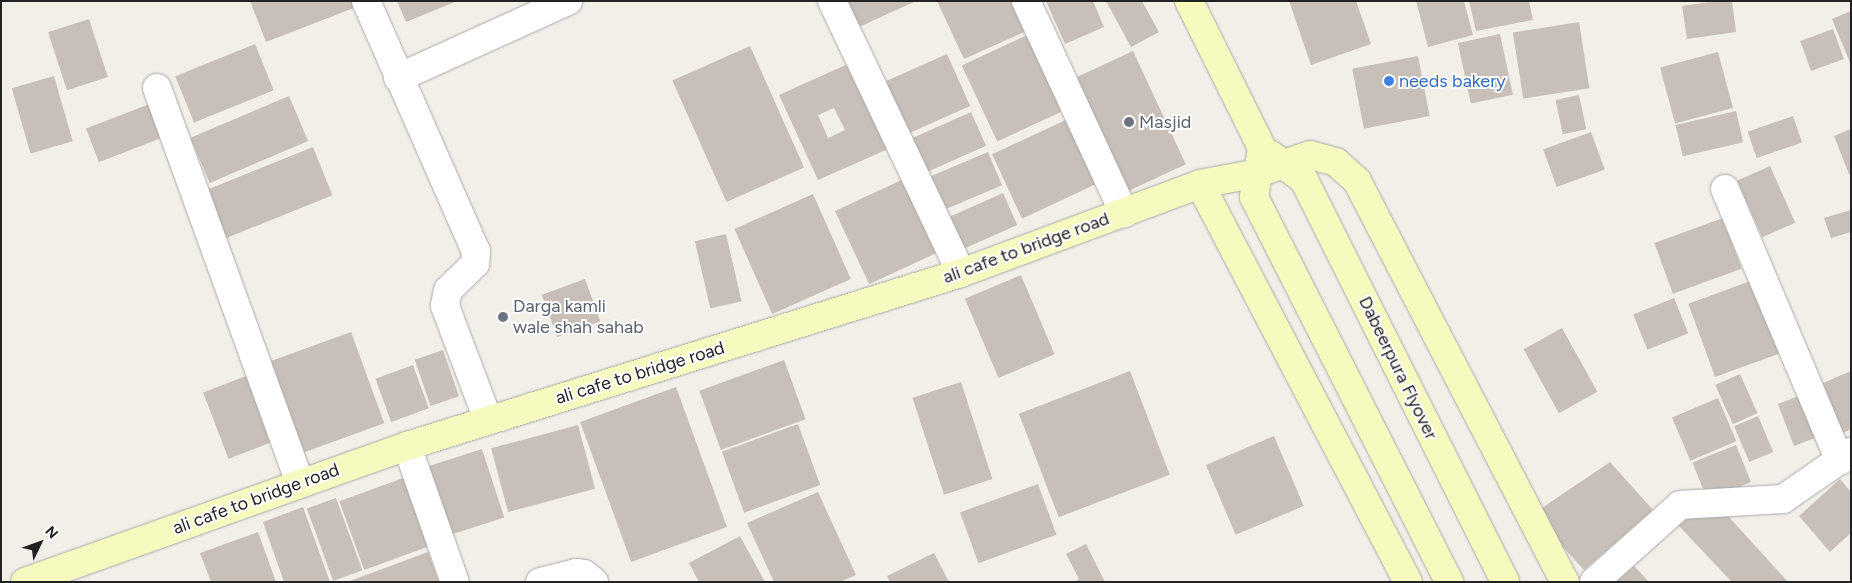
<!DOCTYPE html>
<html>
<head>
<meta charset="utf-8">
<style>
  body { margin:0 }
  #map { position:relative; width:1852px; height:583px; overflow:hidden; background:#f2efe9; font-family:Figtree,sans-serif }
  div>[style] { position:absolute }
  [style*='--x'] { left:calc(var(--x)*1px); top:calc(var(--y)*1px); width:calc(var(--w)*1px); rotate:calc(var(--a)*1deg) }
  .building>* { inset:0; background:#c7bfb8; transform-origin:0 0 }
  .roads { filter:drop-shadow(0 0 1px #a9a9a9) drop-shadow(0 0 1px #a9a9a9) }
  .street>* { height:28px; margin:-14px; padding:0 14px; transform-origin:14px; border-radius:14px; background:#fff }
  .secondary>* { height:28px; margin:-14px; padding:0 14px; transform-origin:14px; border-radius:14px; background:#f7fabf }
  .dots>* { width:14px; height:14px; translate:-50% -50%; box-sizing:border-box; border:2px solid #fff; border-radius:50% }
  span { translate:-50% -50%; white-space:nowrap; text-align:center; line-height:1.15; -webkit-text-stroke:4px #fff; paint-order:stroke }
  .shop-label { font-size:18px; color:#366cbe }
  .left { translate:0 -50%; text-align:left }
  .worship-label { font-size:18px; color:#5b616d }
  .street-label { font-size:18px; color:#222 }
  .frame { position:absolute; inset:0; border:2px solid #222; pointer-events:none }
  .north { position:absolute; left:15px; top:518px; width:50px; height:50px; -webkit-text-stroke:4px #fff; paint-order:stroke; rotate:48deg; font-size:14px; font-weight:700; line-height:20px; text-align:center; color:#222 }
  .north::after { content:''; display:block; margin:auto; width:18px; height:22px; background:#222; clip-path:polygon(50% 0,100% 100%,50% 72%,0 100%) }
</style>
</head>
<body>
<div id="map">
  <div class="building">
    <div style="clip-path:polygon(250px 1px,357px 1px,359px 6px,266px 42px)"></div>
    <div style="clip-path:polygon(397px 1px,457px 1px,406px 22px)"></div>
    <div style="clip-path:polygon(847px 1px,916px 1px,859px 27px)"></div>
    <div style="clip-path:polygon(937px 1px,1022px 1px,1033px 28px,964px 59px)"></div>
    <div style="clip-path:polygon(1046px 1px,1093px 1px,1104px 27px,1065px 44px)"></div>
    <div style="clip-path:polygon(1106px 1px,1142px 1px,1159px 32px,1131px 47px)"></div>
    <div style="clip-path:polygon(1289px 1px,1356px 1px,1371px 44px,1311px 65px)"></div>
    <div style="clip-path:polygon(1416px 1px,1464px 1px,1473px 35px,1428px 47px)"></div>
    <div style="clip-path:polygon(1469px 1px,1529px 1px,1533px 20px,1476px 31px)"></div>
    <div style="clip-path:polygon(1716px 1px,1732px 1px,1736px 32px,1687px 39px,1682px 6px)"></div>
    <div style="clip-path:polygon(1851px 11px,1851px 65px,1832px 19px)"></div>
    <div style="left:89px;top:19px;width:61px;height:43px;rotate:72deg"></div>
    <div style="left:1579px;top:22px;width:67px;height:67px;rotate:81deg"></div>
    <div style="left:1833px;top:29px;width:32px;height:35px;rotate:70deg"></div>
    <div style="left:1500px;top:34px;width:62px;height:43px;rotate:78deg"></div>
    <div style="left:1027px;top:35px;width:84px;height:72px;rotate:65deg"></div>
    <div style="left:255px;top:44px;width:50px;height:86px;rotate:68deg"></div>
    <div style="left:750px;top:46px;width:133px;height:85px;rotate:66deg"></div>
    <div style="left:1133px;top:51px;width:125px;height:67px;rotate:65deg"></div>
    <div style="left:1718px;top:52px;width:58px;height:60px;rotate:75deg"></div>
    <div style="left:947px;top:54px;width:57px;height:67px;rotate:66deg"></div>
    <div style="left:1418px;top:56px;width:61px;height:67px;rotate:79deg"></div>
    <div style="clip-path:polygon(evenodd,850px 63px,888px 149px,818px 180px,779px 95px,850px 63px,834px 108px,845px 130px,828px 138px,818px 115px,834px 108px)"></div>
    <div style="left:54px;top:76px;width:68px;height:44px;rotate:74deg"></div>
    <div style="left:1579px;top:95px;width:35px;height:24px;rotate:78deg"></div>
    <div style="left:289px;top:96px;width:49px;height:107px;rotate:67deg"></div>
    <div style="left:155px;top:102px;width:36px;height:74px;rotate:69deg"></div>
    <div style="left:1736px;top:111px;width:32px;height:62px;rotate:77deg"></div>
    <div style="left:971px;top:112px;width:37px;height:67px;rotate:66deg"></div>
    <div style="left:1793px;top:116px;width:28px;height:48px;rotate:71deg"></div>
    <div style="left:1070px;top:118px;width:71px;height:86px;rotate:65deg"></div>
    <div style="clip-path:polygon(1851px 129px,1851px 174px,1849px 174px,1834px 136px)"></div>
    <div style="left:1591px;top:132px;width:40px;height:51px;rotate:70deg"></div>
    <div style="left:313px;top:147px;width:52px;height:117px;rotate:68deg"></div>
    <div style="left:988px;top:152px;width:36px;height:66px;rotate:67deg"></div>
    <div style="left:1770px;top:166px;width:62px;height:36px;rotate:66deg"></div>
    <div style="left:912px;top:175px;width:81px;height:85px;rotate:65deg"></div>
    <div style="left:1003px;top:193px;width:35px;height:64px;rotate:66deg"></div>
    <div style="left:813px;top:194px;width:93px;height:86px;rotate:66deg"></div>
    <div style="clip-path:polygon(1851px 210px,1851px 232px,1831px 238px,1824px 218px)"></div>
    <div style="left:1723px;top:218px;width:54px;height:73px;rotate:70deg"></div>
    <div style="left:726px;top:234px;width:69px;height:32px;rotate:77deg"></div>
    <div style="left:1021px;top:275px;width:86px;height:61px;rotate:67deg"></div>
    <div style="left:585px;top:279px;width:45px;height:46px;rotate:70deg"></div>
    <div style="left:1756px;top:279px;width:78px;height:72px;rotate:70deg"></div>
    <div style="left:1674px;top:298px;width:38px;height:44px;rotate:68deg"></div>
    <div style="left:1562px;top:328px;width:73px;height:44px;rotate:61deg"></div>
    <div style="left:351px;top:332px;width:97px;height:85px;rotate:70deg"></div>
    <div style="left:443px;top:350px;width:49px;height:30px;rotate:71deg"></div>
    <div style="left:784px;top:360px;width:63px;height:90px;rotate:70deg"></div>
    <div style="left:413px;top:365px;width:46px;height:40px;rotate:70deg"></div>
    <div style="left:1130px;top:371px;width:111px;height:119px;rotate:69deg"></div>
    <div style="clip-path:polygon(1851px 371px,1851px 429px,1843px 433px,1823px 383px)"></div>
    <div style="left:1740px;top:374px;width:43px;height:27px;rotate:66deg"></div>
    <div style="left:246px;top:376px;width:71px;height:46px;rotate:69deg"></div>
    <div style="left:961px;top:382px;width:102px;height:51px;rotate:72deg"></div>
    <div style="left:676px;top:387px;width:149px;height:102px;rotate:70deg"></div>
    <div style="left:1804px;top:394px;width:45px;height:28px;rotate:69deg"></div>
    <div style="left:1718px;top:398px;width:47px;height:50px;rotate:67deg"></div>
    <div style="left:1758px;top:416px;width:39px;height:26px;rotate:67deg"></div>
    <div style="left:798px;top:424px;width:65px;height:81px;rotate:70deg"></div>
    <div style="left:578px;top:425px;width:66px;height:90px;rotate:75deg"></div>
    <div style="left:1274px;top:436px;width:76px;height:74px;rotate:67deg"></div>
    <div style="left:1736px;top:445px;width:40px;height:47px;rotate:68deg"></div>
    <div style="left:482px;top:449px;width:72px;height:57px;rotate:72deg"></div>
    <div style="clip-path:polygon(1610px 462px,1653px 510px,1584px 570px,1533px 514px)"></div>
    <div style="left:406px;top:477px;width:73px;height:71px;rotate:70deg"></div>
    <div style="clip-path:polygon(1840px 479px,1851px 492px,1851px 533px,1830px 552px,1799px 516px)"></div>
    <div style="left:1038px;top:484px;width:54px;height:83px;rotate:70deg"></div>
    <div style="clip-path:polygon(818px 492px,856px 575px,840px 582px,774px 582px,747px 523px)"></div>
    <div style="left:336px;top:498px;width:77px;height:31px;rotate:70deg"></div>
    <div style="clip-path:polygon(1719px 506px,1788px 582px,1732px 582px,1678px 525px,1697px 509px)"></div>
    <div style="clip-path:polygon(303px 507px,330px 582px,284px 582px,263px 522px)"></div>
    <div style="clip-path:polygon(258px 532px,276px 582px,211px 582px,200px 553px)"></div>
    <div style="clip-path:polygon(740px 536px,765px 582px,699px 582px,689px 563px)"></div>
    <div style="clip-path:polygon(1086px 544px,1105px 582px,1075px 582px,1079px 579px,1066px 554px)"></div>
    <div style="clip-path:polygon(428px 552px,439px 582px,347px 582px)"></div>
    <div style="clip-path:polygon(934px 553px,949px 582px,890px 582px,887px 576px)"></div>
    <div style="clip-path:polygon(1634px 566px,1649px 582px,1616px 582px)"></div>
  </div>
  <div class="roads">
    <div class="street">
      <div style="--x:366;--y:1;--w:273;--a:66.3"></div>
      <div style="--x:476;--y:251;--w:13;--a:94"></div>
      <div style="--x:475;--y:264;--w:37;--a:136"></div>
      <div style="--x:448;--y:290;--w:16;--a:101"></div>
      <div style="--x:445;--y:306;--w:122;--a:69.3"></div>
      <div style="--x:832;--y:1;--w:301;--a:64.6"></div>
      <div style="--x:1026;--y:1;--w:234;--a:65.2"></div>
      <div style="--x:398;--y:78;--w:187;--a:-24.4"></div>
      <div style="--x:157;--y:88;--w:420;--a:70.1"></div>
      <div style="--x:1725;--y:189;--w:295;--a:67.1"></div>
      <div style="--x:407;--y:446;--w:144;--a:70.6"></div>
      <div style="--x:540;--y:582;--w:37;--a:-14"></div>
      <div style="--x:576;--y:573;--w:8;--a:7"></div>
      <div style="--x:584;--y:574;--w:13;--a:39"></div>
      <div style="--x:1594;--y:582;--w:115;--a:-41.8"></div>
      <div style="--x:1680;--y:505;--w:103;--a:-3.3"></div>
      <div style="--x:1783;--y:499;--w:83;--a:-34.7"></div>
    </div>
    <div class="secondary">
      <div style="--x:1189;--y:1;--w:164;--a:63.6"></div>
      <div style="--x:1262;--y:148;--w:50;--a:99.3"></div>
      <div style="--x:1254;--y:197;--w:432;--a:63.1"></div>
      <div style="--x:1271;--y:155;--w:41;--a:37.1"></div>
      <div style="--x:1304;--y:180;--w:449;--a:63.4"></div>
      <div style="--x:1200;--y:184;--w:449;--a:62.4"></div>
      <div style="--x:25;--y:582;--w:405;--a:-19.6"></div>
      <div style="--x:407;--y:446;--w:580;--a:-17.34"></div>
      <div style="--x:961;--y:273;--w:255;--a:-20.4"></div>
      <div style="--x:1200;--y:184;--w:59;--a:-10.7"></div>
      <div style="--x:1258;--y:173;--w:55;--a:-19.1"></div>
      <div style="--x:1310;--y:155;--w:27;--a:15"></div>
      <div style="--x:1336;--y:162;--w:28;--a:42"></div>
      <div style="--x:1357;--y:181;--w:452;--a:62.6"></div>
    </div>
  </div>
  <div class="dots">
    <div style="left:1389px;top:81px;background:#3f7fe0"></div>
    <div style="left:1129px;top:122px;background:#6b7280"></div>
    <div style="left:503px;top:317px;background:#6b7280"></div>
  </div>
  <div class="shop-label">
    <span class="left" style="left:1399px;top:81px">needs bakery</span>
  </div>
  <div class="worship-label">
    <span class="left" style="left:1139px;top:122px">Masjid</span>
    <span class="left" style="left:513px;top:317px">Darga kamli<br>wale shah sahab</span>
  </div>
  <div class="street-label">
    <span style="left:1026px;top:248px;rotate:-20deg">ali cafe to bridge road</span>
    <span style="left:1398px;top:368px;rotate:64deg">Dabeerpura Flyover</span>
    <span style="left:640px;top:373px;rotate:-17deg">ali cafe to bridge road</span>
    <span style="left:256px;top:499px;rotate:-20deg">ali cafe to bridge road</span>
  </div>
  <div class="frame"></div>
  <div class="north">N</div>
</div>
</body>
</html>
